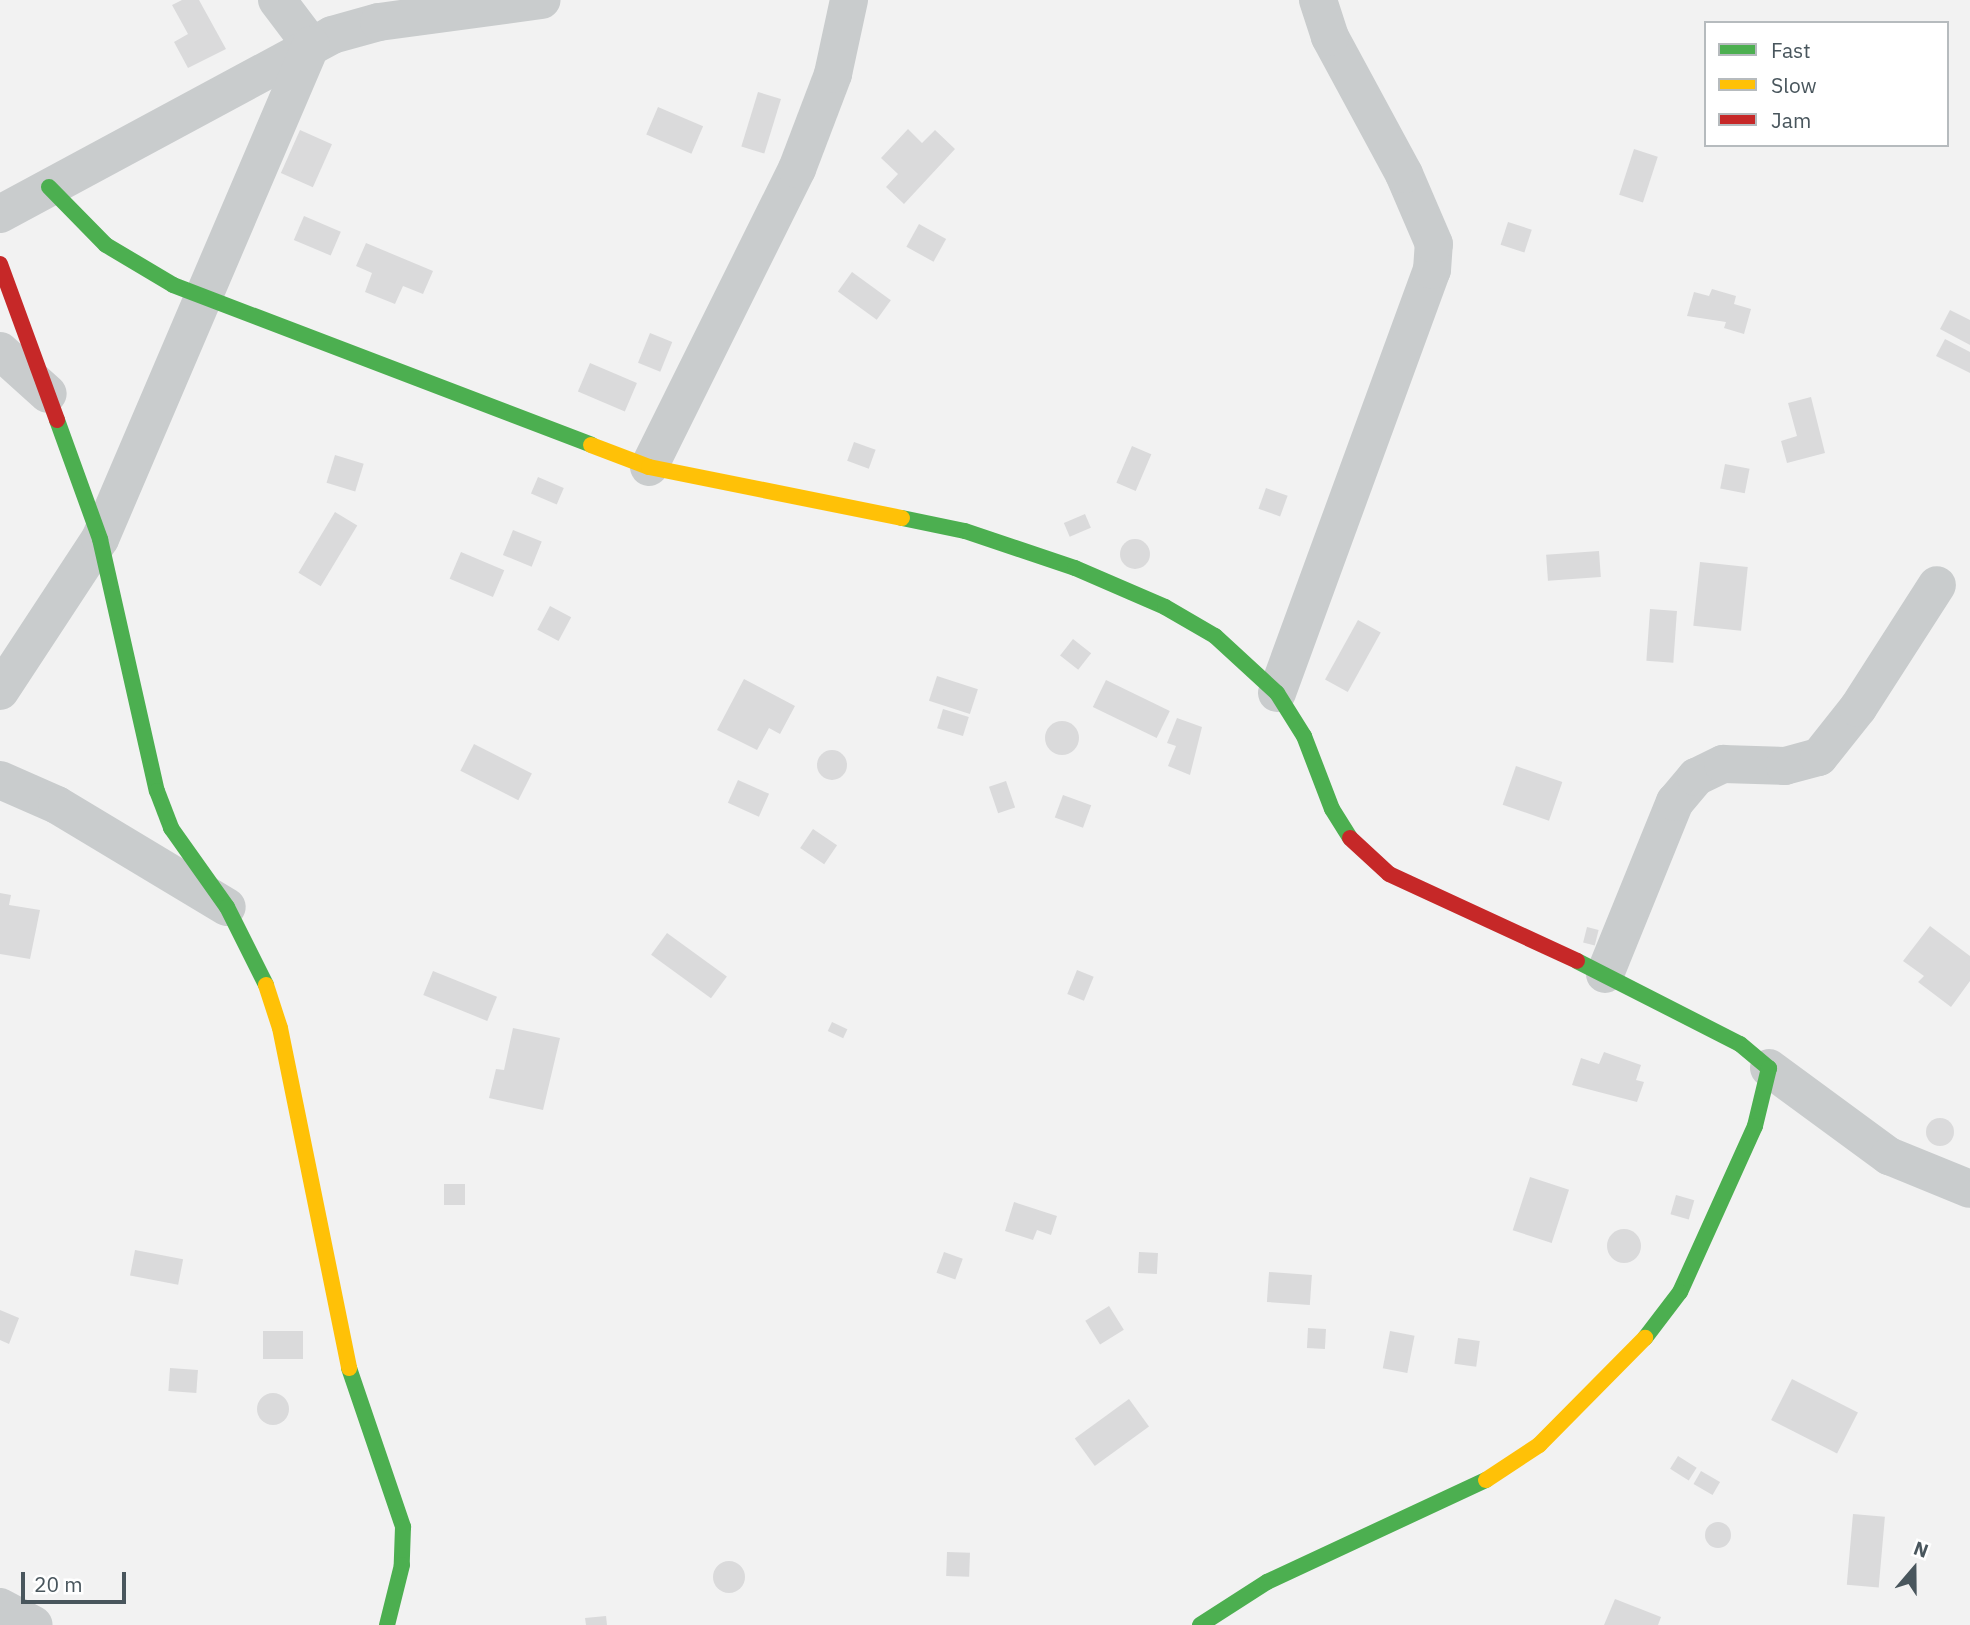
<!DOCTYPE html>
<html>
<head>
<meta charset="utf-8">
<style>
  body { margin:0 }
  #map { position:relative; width:1970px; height:1625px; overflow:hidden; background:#f2f2f2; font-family:"IBM Plex Sans",sans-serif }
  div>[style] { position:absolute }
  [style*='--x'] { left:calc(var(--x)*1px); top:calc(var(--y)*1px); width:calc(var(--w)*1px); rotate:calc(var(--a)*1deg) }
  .building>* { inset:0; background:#dadadb; transform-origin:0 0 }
  .round { border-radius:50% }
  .street>* { height:38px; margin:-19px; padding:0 19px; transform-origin:19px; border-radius:19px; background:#c9cccd }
  .fast>* { height:16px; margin:-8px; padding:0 8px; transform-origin:8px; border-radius:8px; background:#4caf50 }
  .slow>* { height:16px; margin:-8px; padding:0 8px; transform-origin:8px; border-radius:8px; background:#ffc107 }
  .jam>* { height:16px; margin:-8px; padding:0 8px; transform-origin:8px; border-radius:8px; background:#c62828 }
  span { translate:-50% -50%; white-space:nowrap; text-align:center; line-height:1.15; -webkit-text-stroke:6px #fff; paint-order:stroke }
  .legend { position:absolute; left:1704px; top:21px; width:245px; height:126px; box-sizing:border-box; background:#fff; border:2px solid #b6bbbe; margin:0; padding:9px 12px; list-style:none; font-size:21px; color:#49565d }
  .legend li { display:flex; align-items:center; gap:14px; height:35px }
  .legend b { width:35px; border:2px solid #b6bbbe }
  .north { position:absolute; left:1879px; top:1534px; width:70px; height:70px; -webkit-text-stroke:5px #fff; paint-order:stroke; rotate:20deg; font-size:19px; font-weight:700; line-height:28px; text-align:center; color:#49565d }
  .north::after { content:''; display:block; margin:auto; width:24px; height:32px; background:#49565d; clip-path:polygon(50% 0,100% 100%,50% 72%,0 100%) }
  .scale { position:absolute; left:21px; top:1572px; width:105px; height:32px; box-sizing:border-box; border:4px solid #49565d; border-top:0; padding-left:9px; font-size:21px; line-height:24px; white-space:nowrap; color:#49565d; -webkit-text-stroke:5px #fff; paint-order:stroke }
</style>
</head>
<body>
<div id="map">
  <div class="building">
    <div style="clip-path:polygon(182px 0,199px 0,226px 49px,188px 68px,174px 42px,188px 34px,172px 5px)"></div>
    <div style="left:758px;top:92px;width:24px;height:57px;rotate:17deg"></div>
    <div style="left:658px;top:107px;width:49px;height:30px;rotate:23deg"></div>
    <div style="clip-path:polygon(908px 129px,922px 143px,935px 130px,955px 149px,904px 204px,886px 187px,898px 174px,881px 158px)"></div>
    <div style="left:300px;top:130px;width:35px;height:47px;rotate:24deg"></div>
    <div style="left:1634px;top:149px;width:25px;height:48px;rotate:18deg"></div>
    <div style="left:304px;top:216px;width:40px;height:26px;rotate:23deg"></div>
    <div style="left:1508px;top:222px;width:25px;height:24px;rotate:18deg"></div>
    <div style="left:919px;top:224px;width:31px;height:26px;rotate:29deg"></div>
    <div style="clip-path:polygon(366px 243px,433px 271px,423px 294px,403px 286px,395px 304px,365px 292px,372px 273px,356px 266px)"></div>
    <div style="left:852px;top:272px;width:48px;height:24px;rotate:36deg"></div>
    <div style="clip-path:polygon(1712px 289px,1736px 296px,1734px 304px,1751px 309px,1744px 334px,1724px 328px,1726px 322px,1687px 316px,1694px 292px,1709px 296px)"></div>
    <div style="clip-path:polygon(1950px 310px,1970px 320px,1970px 345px,1940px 329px)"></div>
    <div style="left:650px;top:333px;width:24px;height:32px;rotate:22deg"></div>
    <div style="clip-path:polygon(1945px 339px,1970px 352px,1970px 373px,1936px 356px)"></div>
    <div style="left:590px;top:363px;width:51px;height:31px;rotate:23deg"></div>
    <div style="clip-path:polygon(1811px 397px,1825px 453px,1787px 463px,1781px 441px,1797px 436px,1788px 403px)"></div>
    <div style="left:854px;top:442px;width:23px;height:20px;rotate:20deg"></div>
    <div style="left:1132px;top:446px;width:21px;height:40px;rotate:23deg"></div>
    <div style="left:335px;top:455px;width:30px;height:29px;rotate:17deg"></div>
    <div style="left:1725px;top:464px;width:25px;height:25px;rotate:11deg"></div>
    <div style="left:538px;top:477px;width:28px;height:18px;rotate:23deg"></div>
    <div style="left:1266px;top:488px;width:23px;height:22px;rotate:20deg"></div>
    <div style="left:335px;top:512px;width:26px;height:71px;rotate:31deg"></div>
    <div style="left:1085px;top:514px;width:15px;height:23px;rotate:67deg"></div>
    <div style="left:513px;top:530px;width:31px;height:27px;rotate:22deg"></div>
    <div class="round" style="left:1120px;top:539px;width:30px;height:30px"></div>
    <div style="left:1599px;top:551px;width:26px;height:53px;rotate:86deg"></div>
    <div style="left:461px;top:552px;width:47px;height:29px;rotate:23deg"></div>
    <div style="left:1700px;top:562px;width:48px;height:64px;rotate:6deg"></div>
    <div style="left:550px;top:606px;width:24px;height:27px;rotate:28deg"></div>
    <div style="left:1650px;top:609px;width:27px;height:52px;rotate:4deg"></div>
    <div style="left:1358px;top:620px;width:26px;height:68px;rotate:29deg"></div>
    <div style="left:1073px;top:639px;width:23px;height:21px;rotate:38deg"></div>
    <div style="left:937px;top:676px;width:43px;height:26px;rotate:18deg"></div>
    <div style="clip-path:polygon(744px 679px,795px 706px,780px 734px,769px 728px,757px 750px,717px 730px)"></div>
    <div style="left:1106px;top:680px;width:71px;height:30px;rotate:26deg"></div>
    <div style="left:943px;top:709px;width:27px;height:20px;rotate:17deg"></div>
    <div style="clip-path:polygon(1177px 718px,1202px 727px,1190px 775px,1168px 766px,1176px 746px,1167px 743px)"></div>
    <div class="round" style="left:1045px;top:721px;width:34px;height:34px"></div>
    <div style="left:474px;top:744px;width:65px;height:30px;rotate:27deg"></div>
    <div class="round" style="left:817px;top:750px;width:30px;height:30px"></div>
    <div style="left:1516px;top:766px;width:49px;height:41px;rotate:19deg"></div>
    <div style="left:738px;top:780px;width:34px;height:25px;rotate:24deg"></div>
    <div style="left:1006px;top:781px;width:28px;height:18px;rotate:71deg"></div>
    <div style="left:1063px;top:795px;width:30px;height:24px;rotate:20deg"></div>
    <div style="left:813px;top:829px;width:29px;height:23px;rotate:34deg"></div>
    <div style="clip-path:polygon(0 893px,11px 895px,9px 905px,40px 910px,30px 959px,0 954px)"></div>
    <div style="clip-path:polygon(1930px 926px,1970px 956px,1970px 981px,1951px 1007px,1918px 982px,1924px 976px,1903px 961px)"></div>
    <div style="left:1587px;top:927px;width:12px;height:16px;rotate:14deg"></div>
    <div style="left:667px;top:933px;width:74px;height:27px;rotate:36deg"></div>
    <div style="left:1077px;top:970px;width:18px;height:26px;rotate:22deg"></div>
    <div style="left:433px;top:971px;width:69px;height:26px;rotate:22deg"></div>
    <div style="left:832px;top:1022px;width:17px;height:10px;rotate:25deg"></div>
    <div style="clip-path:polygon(513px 1028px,560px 1038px,543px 1110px,489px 1098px,496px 1069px,504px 1070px)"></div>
    <div style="clip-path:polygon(1604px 1052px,1641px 1065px,1636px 1080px,1644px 1082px,1637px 1102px,1572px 1085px,1581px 1058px,1599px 1064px)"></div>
    <div class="round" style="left:1926px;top:1118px;width:28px;height:28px"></div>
    <div style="left:1530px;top:1177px;width:41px;height:56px;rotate:18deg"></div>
    <div style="left:444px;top:1184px;width:21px;height:21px"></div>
    <div style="left:1676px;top:1195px;width:19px;height:20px;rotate:16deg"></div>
    <div style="clip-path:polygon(1014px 1202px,1057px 1216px,1051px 1235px,1037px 1230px,1033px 1240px,1005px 1231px)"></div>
    <div class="round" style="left:1607px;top:1229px;width:34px;height:34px"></div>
    <div style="left:135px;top:1250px;width:49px;height:26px;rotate:11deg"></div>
    <div style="left:944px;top:1252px;width:20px;height:22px;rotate:20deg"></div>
    <div style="left:1139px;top:1252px;width:19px;height:21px;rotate:3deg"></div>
    <div style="left:1269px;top:1272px;width:43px;height:30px;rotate:4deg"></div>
    <div style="left:1109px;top:1306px;width:28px;height:28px;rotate:58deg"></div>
    <div style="clip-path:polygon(0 1310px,19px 1318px,9px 1344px,0 1340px)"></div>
    <div style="left:1308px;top:1328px;width:18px;height:20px;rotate:3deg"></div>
    <div style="left:263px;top:1331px;width:40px;height:28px"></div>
    <div style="left:1390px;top:1331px;width:25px;height:38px;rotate:11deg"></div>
    <div style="left:1458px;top:1338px;width:22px;height:26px;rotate:8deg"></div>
    <div style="left:170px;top:1368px;width:28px;height:23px;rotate:4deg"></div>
    <div style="left:1792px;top:1379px;width:74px;height:46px;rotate:27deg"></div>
    <div class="round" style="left:257px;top:1393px;width:32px;height:32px"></div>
    <div style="left:1129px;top:1399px;width:34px;height:67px;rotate:54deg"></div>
    <div style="left:1678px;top:1456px;width:22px;height:15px;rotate:32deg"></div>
    <div style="left:1701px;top:1471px;width:22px;height:15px;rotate:30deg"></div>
    <div style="left:1853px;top:1514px;width:32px;height:71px;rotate:5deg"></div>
    <div class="round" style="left:1705px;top:1522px;width:26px;height:26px"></div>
    <div style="left:947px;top:1552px;width:23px;height:24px;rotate:2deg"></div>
    <div class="round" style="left:713px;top:1561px;width:32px;height:32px"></div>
    <div style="clip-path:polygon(1615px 1599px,1661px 1617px,1658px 1625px,1604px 1625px)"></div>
    <div style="clip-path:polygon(606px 1616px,607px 1625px,586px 1625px,585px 1618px)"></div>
  </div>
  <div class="street">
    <div style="--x:277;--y:0;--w:56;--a:52.9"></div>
    <div style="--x:0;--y:214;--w:377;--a:-28.3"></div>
    <div style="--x:332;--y:35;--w:49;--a:-15.5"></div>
    <div style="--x:379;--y:22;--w:164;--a:-7.7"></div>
    <div style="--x:0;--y:351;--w:64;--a:41.9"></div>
    <div style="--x:649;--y:467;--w:333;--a:-63.6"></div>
    <div style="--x:797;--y:169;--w:102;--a:-69.2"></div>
    <div style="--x:833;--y:74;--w:76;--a:-77.8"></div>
    <div style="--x:0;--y:691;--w:182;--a:-56.7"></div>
    <div style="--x:100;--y:539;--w:537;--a:-66.87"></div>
    <div style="--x:1277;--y:693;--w:451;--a:-69.9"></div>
    <div style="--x:1432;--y:270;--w:26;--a:-86"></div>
    <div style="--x:1434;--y:244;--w:76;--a:-113.2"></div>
    <div style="--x:1404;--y:174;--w:156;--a:-118.4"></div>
    <div style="--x:1330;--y:37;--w:39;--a:-108"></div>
    <div style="--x:0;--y:780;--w:62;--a:23.7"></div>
    <div style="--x:57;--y:805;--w:198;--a:31"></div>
    <div style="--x:1605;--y:974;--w:186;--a:-67.9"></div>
    <div style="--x:1675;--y:802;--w:33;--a:-50"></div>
    <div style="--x:1696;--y:777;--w:30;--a:-26"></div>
    <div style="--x:1723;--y:764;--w:62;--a:1.8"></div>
    <div style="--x:1785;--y:766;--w:35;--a:-15"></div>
    <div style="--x:1819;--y:757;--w:63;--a:-51.5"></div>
    <div style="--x:1858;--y:708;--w:146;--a:-57.3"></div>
    <div style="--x:1769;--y:1068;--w:149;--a:36.3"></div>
    <div style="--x:1889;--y:1156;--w:87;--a:22.2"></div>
    <div style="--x:0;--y:1607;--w:38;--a:28"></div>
  </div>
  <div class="fast">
    <div style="--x:49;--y:187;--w:81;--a:45.5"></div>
    <div style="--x:106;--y:245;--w:78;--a:30.8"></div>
    <div style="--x:173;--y:285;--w:448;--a:20.9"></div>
    <div style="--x:57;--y:420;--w:127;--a:70.1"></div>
    <div style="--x:100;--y:539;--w:258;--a:77.3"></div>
    <div style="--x:157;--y:791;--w:40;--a:69"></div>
    <div style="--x:171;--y:828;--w:97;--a:54.7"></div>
    <div style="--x:227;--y:907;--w:87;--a:63.4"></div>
    <div style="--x:902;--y:518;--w:64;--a:11.7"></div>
    <div style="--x:965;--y:531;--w:116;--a:18.6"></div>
    <div style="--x:1075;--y:568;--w:98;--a:23.4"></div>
    <div style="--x:1165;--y:607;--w:58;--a:30.1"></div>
    <div style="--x:1215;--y:636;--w:84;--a:42.6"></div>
    <div style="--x:1277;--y:693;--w:51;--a:57.9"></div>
    <div style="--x:1304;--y:736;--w:78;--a:69"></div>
    <div style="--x:1332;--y:809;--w:34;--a:58"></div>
    <div style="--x:1577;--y:961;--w:183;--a:27"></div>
    <div style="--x:1740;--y:1044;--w:38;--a:40"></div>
    <div style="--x:1769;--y:1068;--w:60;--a:103.6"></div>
    <div style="--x:1755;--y:1126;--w:182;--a:114.3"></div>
    <div style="--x:1680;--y:1292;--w:58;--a:127.3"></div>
    <div style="--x:349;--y:1368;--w:168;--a:71.2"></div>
    <div style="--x:403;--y:1527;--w:38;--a:92"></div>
    <div style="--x:402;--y:1565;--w:62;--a:104"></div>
    <div style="--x:1200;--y:1625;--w:80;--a:-32.7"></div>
    <div style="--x:1267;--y:1582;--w:242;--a:-25"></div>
  </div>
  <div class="slow">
    <div style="--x:591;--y:445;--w:62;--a:20.8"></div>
    <div style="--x:649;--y:467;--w:258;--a:11.4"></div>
    <div style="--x:266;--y:985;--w:45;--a:72"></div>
    <div style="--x:280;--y:1028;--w:347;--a:78.5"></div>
    <div style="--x:1486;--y:1480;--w:64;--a:-33.4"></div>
    <div style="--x:1539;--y:1445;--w:151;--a:-45.3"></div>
  </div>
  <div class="jam">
    <div style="--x:0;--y:264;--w:166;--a:69.9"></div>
    <div style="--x:1350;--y:838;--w:53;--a:42.7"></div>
    <div style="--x:1389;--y:874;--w:207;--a:24.8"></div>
  </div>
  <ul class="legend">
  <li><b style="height:9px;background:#4caf50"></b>Fast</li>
  <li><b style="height:9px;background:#ffc107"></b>Slow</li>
  <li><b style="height:9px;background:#c62828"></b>Jam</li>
  </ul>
  <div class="north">N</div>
  <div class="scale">20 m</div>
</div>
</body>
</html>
